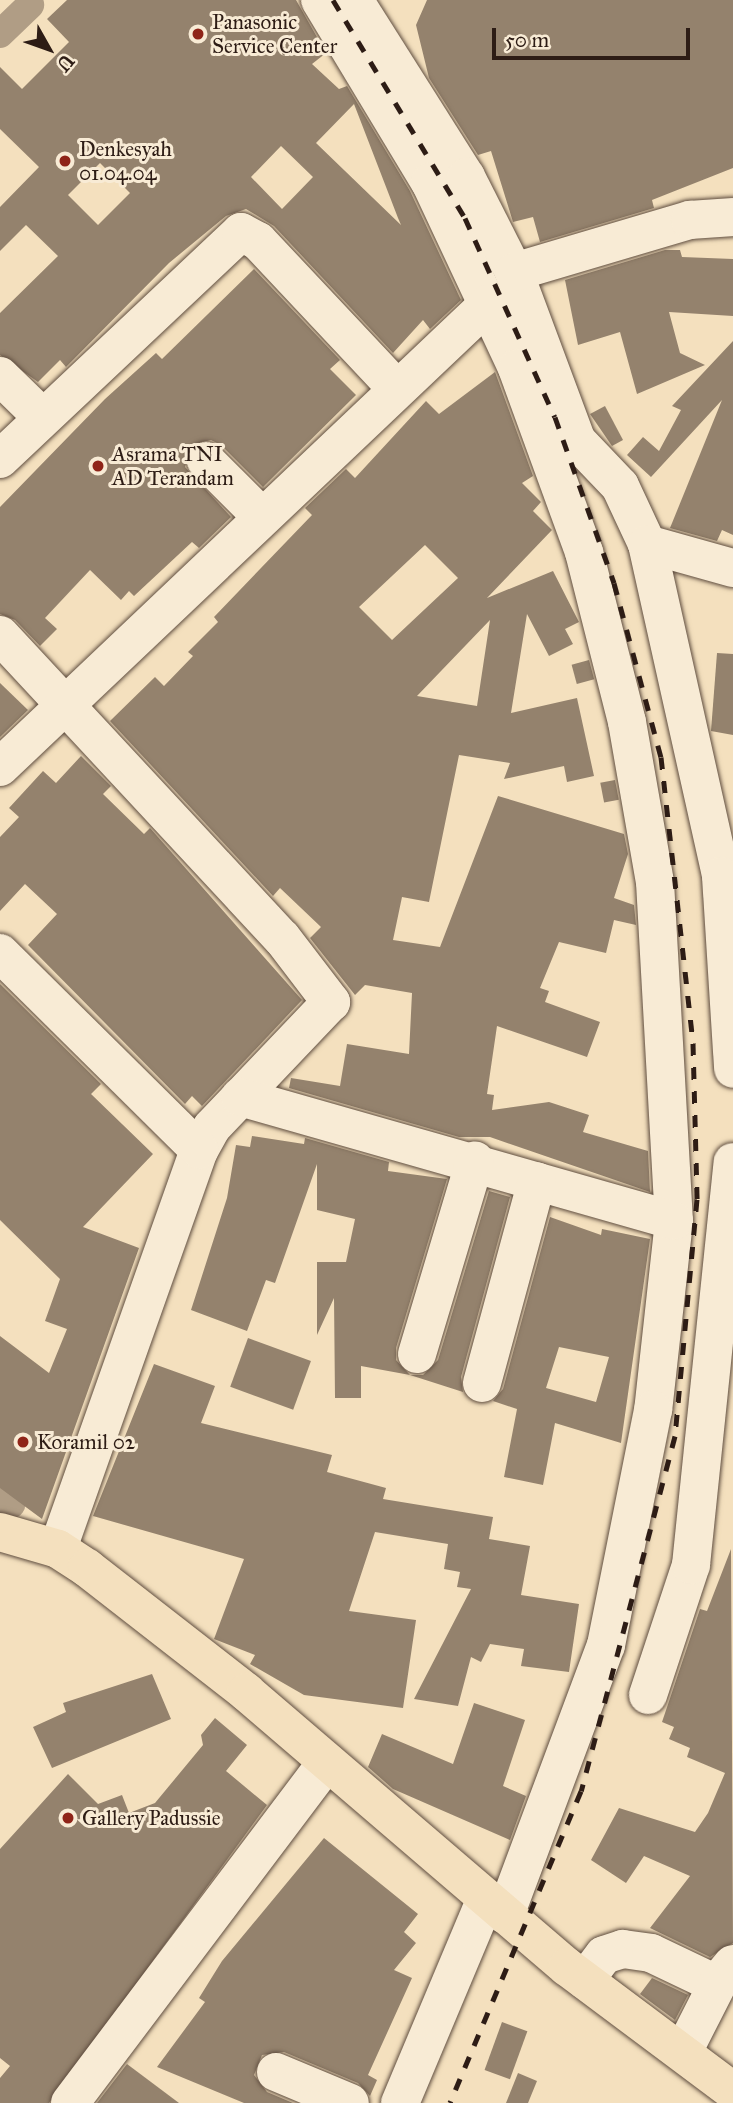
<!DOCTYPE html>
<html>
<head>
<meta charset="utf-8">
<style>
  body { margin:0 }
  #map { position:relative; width:733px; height:2103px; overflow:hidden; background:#f4e0be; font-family:"IM FELL Great Primer",serif }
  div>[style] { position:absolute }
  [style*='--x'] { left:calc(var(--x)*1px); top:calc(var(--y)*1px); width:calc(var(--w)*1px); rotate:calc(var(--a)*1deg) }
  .canal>* { height:28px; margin:-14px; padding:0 14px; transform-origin:14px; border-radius:14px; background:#b09d85 }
  .building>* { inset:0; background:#94826d; transform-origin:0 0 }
  .roads { filter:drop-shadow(0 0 2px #5f4d3f) drop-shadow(0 0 2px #5f4d3f) }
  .minor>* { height:38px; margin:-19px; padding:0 19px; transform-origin:19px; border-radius:19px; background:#f8ebd5 }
  .major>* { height:38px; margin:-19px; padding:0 19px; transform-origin:19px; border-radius:19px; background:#f4e0be }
  .rail>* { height:5px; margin-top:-2.5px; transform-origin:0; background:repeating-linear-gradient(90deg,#2d1c15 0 12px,transparent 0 24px) }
  .dots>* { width:19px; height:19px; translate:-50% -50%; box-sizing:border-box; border:4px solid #f8ebd5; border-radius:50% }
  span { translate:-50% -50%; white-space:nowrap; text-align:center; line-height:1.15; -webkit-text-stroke:6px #f8ebd5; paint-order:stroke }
  .poi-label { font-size:21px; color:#2d1c15 }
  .left { translate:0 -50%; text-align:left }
  .north { position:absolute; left:14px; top:14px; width:70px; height:70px; -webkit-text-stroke:5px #f8ebd5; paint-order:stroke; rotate:130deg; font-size:19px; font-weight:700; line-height:28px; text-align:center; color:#2d1c15 }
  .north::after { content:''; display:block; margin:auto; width:24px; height:32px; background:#2d1c15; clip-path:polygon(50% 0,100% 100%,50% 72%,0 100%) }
  .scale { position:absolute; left:492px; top:28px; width:198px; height:32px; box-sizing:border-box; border:4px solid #2d1c15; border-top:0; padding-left:9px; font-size:21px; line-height:24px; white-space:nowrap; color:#2d1c15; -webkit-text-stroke:5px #f8ebd5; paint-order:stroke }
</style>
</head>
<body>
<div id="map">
  <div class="canal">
    <div style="--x:0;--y:34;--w:42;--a:-44"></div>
    <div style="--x:0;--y:1496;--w:14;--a:36"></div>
  </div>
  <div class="building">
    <div style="clip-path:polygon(evenodd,67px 0,296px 0,326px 53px,312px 64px,339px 89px,347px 86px,410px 191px,461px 300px,430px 329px,423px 320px,393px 353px,274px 226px,246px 209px,226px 216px,169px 263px,66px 367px,60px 360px,38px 382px,0 355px,0 313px,58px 256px,26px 225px,0 251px,0 207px,39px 167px,0 129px,0 67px,22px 89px,69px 42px,47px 19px,67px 0,354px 104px,398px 218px,401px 225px,316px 143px,354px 104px,67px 0,281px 146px,313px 177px,282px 209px,251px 177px,281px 146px,67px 0,100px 163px,130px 193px,98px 225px,68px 195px,100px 163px)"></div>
    <div style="clip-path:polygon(427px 0,733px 0,733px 168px,652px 200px,654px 208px,540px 242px,533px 217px,513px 222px,491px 151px,478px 155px,429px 78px,416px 25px)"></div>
    <div style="clip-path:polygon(665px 250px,680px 250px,682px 257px,733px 259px,733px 316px,669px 312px,680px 353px,705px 365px,637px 394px,620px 332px,578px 345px,565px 280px)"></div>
    <div style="clip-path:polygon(254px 269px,340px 360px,330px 369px,356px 395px,263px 487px,221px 445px,211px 440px,191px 445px,185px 467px,231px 517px,199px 548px,192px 542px,134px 596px,129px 591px,121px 600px,90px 570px,45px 618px,57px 629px,40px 646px,15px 620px,0 614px,0 507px,105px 399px,156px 353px,162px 359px)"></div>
    <div style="clip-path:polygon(733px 341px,733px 535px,722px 530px,717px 541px,670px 528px,722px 400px,651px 477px,627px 455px,643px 437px,659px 451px,681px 410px,672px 406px)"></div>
    <div style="clip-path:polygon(evenodd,495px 372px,533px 476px,522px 483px,541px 502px,533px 511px,552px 530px,487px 598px,553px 571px,579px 622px,565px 629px,573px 644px,549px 656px,527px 614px,511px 713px,577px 698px,594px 776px,567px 782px,564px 766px,504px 779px,510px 763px,459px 755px,429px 902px,402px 897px,393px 940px,440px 947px,498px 796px,624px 834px,628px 854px,614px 898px,634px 905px,636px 925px,614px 920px,606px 953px,559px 942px,540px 988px,549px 991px,545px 1002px,600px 1022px,587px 1057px,497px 1026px,487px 1094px,494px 1095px,492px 1110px,549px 1102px,589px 1115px,583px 1132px,648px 1151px,650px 1192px,490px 1137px,459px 1137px,289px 1088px,291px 1078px,340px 1086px,347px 1044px,409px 1054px,412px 993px,365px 985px,355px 995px,310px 938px,321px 927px,280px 888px,273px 896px,110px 721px,155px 677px,164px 686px,193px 656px,188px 652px,218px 622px,214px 617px,312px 515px,305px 508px,346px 469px,355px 478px,426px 401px,439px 414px,495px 372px,425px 545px,458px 578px,392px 640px,359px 607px,425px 545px,495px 372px,490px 620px,477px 706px,417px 696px,490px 620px)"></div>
    <div style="clip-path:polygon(605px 406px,623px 440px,612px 446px,590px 414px)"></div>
    <div style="clip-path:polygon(717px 653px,733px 654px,733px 735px,711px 731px)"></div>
    <div style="left:589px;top:660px;width:20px;height:18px;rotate:75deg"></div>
    <div style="clip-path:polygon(0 683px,28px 710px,0 737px)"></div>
    <div style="clip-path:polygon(81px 756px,111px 786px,103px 794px,144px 834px,150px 828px,302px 1000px,202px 1106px,192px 1096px,185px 1104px,28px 945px,57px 914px,25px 884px,0 911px,0 837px,19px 817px,9px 808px,43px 771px,56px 783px)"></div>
    <div style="left:615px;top:780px;width:20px;height:15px;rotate:79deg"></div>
    <div style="clip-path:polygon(0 984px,101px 1084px,91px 1094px,153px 1154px,83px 1227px,139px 1248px,42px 1519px,0 1488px,0 1336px,49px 1373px,67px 1329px,45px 1321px,60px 1279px,0 1220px)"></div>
    <div style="clip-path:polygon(252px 1136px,304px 1144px,305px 1138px,389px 1162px,388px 1171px,447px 1179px,396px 1348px,396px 1360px,410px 1375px,361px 1366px,361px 1398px,335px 1398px,334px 1298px,317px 1335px,317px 1262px,346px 1262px,355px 1219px,317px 1210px,317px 1164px,275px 1283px,266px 1280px,247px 1331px,191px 1310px,227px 1198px,236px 1145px,250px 1147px)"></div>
    <div style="clip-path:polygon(489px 1191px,510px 1197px,461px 1377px,463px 1392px,410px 1375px,423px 1375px,438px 1360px)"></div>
    <div style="clip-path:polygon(evenodd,550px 1217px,601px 1235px,602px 1229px,650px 1239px,621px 1443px,555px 1423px,543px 1485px,504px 1477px,517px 1409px,493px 1401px,503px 1389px,550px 1217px,559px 1347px,609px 1357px,596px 1402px,546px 1388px,559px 1347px)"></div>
    <div style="left:248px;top:1338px;width:67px;height:52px;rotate:20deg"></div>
    <div style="clip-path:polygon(154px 1364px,215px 1386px,201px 1423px,332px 1455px,327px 1472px,386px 1488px,383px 1499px,493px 1517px,489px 1539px,530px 1546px,521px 1595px,579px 1604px,569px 1672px,521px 1666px,524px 1649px,490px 1644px,481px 1662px,471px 1657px,458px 1706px,414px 1699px,471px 1589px,457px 1587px,460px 1572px,444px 1569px,448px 1544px,375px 1532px,349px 1611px,416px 1620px,403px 1708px,304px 1695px,250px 1664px,255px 1655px,214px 1639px,244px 1559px,93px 1516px)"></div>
    <div style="clip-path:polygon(731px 1549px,733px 1943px,710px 1957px,650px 1928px,690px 1876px,644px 1856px,626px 1883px,591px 1860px,619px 1808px,695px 1832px,708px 1813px,725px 1773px,687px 1757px,690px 1748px,669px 1739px,674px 1727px,662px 1722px,700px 1609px,707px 1611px)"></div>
    <div style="clip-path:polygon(152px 1674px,171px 1719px,52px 1768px,33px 1727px,66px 1712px,63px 1703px)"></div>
    <div style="clip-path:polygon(474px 1703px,525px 1720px,503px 1786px,526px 1796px,510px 1840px,393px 1789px,368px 1767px,382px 1734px,453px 1764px)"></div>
    <div style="clip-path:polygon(215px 1718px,247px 1745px,226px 1771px,267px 1805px,49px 2103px,0 2103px,0 2078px,10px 2066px,0 2058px,0 1849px,68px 1774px,98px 1804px,122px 1795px,129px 1813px,155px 1803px,203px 1745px,201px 1735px)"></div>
    <div style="clip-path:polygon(324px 1838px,418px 1914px,404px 1932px,416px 1943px,394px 1970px,412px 1978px,368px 2075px,377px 2080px,370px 2096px,358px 2083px,284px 2052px,262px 2055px,254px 2075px,267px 2092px,293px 2103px,244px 2103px,157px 2067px,205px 2002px,199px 1998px,222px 1961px)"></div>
    <div style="clip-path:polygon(652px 1978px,688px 1995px,675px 2020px,640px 1994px)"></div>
    <div style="left:502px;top:2022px;width:27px;height:51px;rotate:20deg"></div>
    <div style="clip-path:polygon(127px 2064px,179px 2103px,97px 2103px)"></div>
    <div style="clip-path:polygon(518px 2073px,537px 2081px,528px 2103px,506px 2103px)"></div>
  </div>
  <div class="roads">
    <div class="minor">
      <div style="--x:320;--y:0;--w:213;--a:58.9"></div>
      <div style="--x:430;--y:182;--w:205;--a:64.9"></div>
      <div style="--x:517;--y:368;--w:196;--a:70"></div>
      <div style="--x:584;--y:552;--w:175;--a:75.8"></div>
      <div style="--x:627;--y:722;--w:162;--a:80.1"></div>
      <div style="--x:655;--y:882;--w:340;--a:86.8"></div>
      <div style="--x:674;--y:1221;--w:190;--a:96.3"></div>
      <div style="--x:653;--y:1410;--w:240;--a:101.3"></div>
      <div style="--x:606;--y:1645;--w:288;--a:110.5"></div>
      <div style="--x:354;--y:0;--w:209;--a:57.7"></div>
      <div style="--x:466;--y:177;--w:106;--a:63.2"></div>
      <div style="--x:514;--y:272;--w:180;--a:69.6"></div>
      <div style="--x:577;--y:441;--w:62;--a:46.3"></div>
      <div style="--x:620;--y:486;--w:64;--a:65"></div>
      <div style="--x:647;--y:544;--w:340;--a:77.4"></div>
      <div style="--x:721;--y:876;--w:193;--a:86.4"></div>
      <div style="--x:514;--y:272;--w:184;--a:-16.5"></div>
      <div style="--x:690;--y:220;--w:43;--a:-4"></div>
      <div style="--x:0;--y:376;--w:59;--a:44.3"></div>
      <div style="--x:0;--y:459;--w:331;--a:-43.3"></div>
      <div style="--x:241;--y:232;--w:19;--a:28"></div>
      <div style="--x:258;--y:241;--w:200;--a:46.8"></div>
      <div style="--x:206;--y:461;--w:79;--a:45"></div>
      <div style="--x:647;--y:544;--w:89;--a:15.6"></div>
      <div style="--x:0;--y:635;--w:414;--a:47.1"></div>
      <div style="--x:282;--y:938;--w:81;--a:52.6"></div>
      <div style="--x:331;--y:1002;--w:173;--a:133.6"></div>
      <div style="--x:212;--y:1127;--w:26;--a:119"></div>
      <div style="--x:199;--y:1150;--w:423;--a:109.5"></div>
      <div style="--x:0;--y:767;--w:673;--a:-43.49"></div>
      <div style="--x:0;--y:953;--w:280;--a:44.7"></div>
      <div style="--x:240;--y:1097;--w:451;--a:15.9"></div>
      <div style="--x:417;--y:1354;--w:202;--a:-73.3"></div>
      <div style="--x:482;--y:1383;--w:209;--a:-74.8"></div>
      <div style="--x:648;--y:1695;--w:137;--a:-71.7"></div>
      <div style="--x:691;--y:1565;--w:405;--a:-84.1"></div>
      <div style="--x:585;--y:1980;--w:31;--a:-53"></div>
      <div style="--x:604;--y:1955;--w:20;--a:-18"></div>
      <div style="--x:623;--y:1949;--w:28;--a:8"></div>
      <div style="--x:651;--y:1953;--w:72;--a:25.5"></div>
      <div style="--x:716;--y:1984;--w:26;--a:-50"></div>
      <div style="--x:683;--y:2052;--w:77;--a:-63.1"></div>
      <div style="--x:276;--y:2072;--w:80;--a:22.7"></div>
      <div style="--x:70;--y:2103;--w:427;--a:-53"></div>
      <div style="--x:400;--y:2103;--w:222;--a:-67.2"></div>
    </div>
    <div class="major">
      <div style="--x:0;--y:1532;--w:60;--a:16.3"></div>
      <div style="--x:58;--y:1549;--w:35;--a:33"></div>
      <div style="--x:87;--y:1568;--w:202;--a:37.9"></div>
      <div style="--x:246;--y:1692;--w:423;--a:40.6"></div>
      <div style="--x:567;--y:1967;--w:207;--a:36.8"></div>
    </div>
  </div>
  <div class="rail">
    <div style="--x:333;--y:0;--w:255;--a:58.8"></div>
    <div style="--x:465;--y:218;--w:218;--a:65.7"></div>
    <div style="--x:555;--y:417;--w:176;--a:70.4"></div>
    <div style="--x:614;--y:583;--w:180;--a:74.9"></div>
    <div style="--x:661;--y:757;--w:288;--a:83.6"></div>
    <div style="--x:693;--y:1043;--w:156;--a:88.5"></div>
    <div style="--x:697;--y:1199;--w:238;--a:95.3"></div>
    <div style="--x:675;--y:1436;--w:367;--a:104.8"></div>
    <div style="--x:581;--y:1791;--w:338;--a:112.8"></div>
  </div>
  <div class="dots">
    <div style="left:198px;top:34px;background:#8f2418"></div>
    <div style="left:65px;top:161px;background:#8f2418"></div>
    <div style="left:98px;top:466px;background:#8f2418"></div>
    <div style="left:23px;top:1442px;background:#8f2418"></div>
    <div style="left:68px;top:1818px;background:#8f2418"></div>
  </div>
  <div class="poi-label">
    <span class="left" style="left:212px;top:34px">Panasonic<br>Service Center</span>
    <span class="left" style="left:79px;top:161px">Denkesyah<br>01.04.04</span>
    <span class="left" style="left:112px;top:466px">Asrama TNI<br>AD Terandam</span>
    <span class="left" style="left:37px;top:1442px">Koramil 02</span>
    <span class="left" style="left:82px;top:1818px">Gallery Padussie</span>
  </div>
  <div class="north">U</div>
  <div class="scale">50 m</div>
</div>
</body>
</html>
